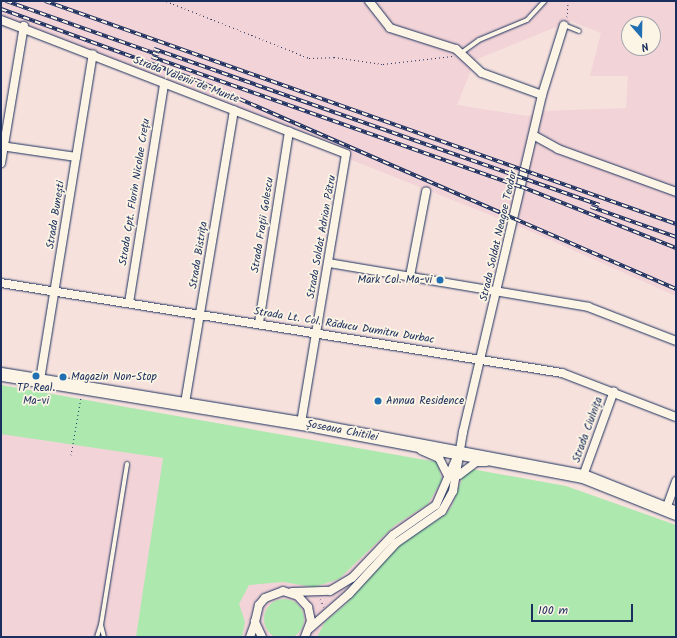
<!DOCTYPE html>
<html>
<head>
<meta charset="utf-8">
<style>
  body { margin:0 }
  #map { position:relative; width:677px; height:638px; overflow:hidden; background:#f6e1dd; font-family:Kalam,sans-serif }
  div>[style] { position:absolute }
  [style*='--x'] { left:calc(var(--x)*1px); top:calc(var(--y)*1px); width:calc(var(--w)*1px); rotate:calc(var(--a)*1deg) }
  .built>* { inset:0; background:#f2d3d7 }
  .green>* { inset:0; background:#ade9af }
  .round { border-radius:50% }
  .path>* { height:1px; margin-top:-0.5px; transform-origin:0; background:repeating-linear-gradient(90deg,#1b2f5e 0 1px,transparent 0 4px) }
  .roads { filter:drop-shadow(0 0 1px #1b2f5e) drop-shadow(0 0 1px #1b2f5e) }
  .lane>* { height:4px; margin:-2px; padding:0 2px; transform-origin:2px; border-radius:2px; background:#fcf5e5 }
  .street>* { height:8px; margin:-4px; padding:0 4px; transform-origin:4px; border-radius:4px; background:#fcf5e5 }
  .primary>* { height:13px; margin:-6.5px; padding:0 6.5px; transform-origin:6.5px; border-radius:6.5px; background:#fcf5e5 }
  .rail>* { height:3.5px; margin-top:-1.75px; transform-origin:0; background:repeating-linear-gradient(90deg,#fcf5e5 0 6px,#1b2f5e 0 12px); box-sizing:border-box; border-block:1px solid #1b2f5e }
  .dots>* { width:11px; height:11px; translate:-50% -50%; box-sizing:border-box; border:2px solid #fcf5e5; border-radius:50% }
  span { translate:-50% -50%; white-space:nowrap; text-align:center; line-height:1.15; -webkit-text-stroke:3.5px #fcf5e5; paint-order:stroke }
  .street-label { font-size:11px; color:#1b2f5e }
  .poi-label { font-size:11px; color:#1b2f5e }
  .right { translate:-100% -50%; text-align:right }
  .left { translate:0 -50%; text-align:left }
  .frame { position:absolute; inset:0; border:2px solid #1b2f5e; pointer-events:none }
  .north { position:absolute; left:621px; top:16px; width:40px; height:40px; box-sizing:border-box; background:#fcf5e5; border:1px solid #a2a6af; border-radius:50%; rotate:160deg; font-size:11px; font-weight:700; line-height:16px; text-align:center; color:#1b2f5e }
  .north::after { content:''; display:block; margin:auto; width:14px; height:18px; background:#1f6fb2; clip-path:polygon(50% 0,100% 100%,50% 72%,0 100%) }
  .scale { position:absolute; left:531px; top:604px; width:102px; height:18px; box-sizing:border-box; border:2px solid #1b2f5e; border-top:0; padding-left:5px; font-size:12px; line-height:14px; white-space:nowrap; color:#1b2f5e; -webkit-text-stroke:3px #fcf5e5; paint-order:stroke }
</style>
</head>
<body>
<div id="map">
  <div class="built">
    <div style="clip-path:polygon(evenodd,1px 1px,676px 1px,676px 296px,523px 228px,1px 21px,1px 1px,571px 21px,601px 33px,590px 76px,628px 76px,626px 108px,543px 111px,528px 116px,457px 105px,475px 60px,571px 21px,1px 1px,629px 24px,653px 24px,653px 48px,629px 48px,629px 24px)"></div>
    <div style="clip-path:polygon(1px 385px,81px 399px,466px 468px,452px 506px,445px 515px,412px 536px,325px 622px,317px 637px,1px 637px)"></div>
  </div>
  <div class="green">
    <div style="clip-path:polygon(1px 385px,437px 462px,442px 480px,428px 504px,395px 525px,339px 579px,314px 587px,283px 582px,249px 585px,239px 604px,245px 622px,242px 637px,136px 637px,163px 458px,1px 434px)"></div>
    <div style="clip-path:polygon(466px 468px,566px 486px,676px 525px,676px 637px,317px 637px,325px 622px,346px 604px,400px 545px,445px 515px,452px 506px)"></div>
    <div class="round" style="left:264px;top:599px;width:40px;height:40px"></div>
  </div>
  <div class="path">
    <div style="--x:166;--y:1;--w:154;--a:21.7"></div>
    <div style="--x:309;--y:58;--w:25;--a:-2"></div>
    <div style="--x:334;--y:57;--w:49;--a:8.1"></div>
    <div style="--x:383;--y:64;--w:70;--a:-6.5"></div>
    <div style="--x:567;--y:17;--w:16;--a:-86"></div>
    <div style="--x:71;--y:455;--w:59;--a:-80.2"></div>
    <div style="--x:320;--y:599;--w:9;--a:63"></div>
  </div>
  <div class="roads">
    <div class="lane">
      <div style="--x:564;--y:25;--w:16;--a:22"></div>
      <div style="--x:461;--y:53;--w:22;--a:-36"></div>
      <div style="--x:479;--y:40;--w:52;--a:-22.6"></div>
      <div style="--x:527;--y:20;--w:26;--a:-47"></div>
      <div style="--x:97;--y:637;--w:13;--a:-72"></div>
      <div style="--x:104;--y:637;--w:12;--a:-104"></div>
      <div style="--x:101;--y:625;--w:163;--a:-80.8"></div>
    </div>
    <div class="street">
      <div style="--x:369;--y:1;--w:34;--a:52"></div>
      <div style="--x:390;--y:28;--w:69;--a:17.7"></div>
      <div style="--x:456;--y:49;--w:35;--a:43"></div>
      <div style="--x:482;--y:73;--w:64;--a:20.1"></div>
      <div style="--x:1;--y:20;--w:370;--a:21.2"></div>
      <div style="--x:346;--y:154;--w:274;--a:99.5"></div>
      <div style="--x:533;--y:135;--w:29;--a:29"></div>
      <div style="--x:558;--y:149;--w:126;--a:20"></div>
      <div style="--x:1;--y:146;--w:76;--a:8.3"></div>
      <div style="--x:1;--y:163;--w:139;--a:-80.5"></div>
      <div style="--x:329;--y:263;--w:263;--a:9.6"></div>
      <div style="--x:588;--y:307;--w:94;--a:21.1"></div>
      <div style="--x:410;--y:276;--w:86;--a:-79.2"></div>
      <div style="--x:1;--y:283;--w:568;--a:9.11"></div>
      <div style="--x:562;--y:373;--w:122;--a:21.1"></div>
      <div style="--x:129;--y:303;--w:221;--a:-80.9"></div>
      <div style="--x:259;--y:323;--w:194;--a:-81.1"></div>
      <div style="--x:40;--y:380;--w:330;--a:-80.8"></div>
      <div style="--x:185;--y:403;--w:297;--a:-80.5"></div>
      <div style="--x:421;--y:450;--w:20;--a:24"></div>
      <div style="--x:439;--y:458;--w:20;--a:63"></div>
      <div style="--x:459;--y:475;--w:21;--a:-37"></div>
      <div style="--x:476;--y:462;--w:10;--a:0"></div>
      <div style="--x:583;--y:476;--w:90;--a:-70"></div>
      <div style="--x:666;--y:509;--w:30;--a:-70"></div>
      <div style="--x:292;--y:592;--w:38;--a:-2"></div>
      <div style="--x:330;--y:591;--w:26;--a:-31"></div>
      <div style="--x:352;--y:578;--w:59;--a:-46.4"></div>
      <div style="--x:393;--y:535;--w:52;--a:-34.9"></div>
      <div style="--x:436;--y:505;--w:58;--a:-66.5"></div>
      <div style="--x:310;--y:628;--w:52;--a:-41.1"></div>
      <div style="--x:349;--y:594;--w:69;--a:-47.3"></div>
      <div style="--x:396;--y:543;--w:56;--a:-34.8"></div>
      <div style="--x:442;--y:511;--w:23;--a:-61"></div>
      <div style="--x:453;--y:491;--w:60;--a:-80.4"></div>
      <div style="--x:463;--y:432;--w:346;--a:-76.8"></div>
      <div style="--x:542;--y:95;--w:73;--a:-72.6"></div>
      <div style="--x:250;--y:637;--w:15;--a:-70"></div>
      <div style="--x:262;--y:637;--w:17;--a:-115"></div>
      <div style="--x:255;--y:622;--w:17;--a:-77"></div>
      <div style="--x:259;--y:605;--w:9;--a:-49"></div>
      <div style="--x:265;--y:598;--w:19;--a:-21"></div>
      <div style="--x:283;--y:591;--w:16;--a:18"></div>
      <div style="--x:298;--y:596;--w:15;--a:48"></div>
      <div style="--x:308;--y:607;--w:14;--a:78"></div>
      <div style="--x:311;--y:621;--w:17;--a:111"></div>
    </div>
    <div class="primary">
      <div style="--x:1;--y:374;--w:321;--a:9.3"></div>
      <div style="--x:318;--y:426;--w:270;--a:10.7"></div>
      <div style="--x:583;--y:476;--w:100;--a:21.7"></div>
    </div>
  </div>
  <div class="rail">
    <div style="--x:6;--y:1;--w:162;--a:19.4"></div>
    <div style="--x:45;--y:1;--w:669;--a:19.46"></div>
    <div style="--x:1;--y:9;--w:208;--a:20"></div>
    <div style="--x:196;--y:80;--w:524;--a:23.53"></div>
    <div style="--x:154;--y:49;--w:472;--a:19.3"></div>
    <div style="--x:152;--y:57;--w:392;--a:19.4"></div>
    <div style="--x:522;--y:187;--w:166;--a:21.6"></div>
    <div style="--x:591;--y:207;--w:90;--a:19.4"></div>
  </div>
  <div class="dots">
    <div style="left:440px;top:280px;background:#1f6fb2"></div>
    <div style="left:36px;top:376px;background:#1f6fb2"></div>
    <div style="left:63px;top:377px;background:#1f6fb2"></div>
    <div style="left:378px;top:401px;background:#1f6fb2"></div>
  </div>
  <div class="street-label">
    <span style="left:186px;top:80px;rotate:21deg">Strada Vălenii de Munte</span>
    <span style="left:135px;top:192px;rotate:-81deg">Strada Cpt. Florin Nicolae Crețu</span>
    <span style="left:56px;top:215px;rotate:-81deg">Strada Bunești</span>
    <span style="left:263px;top:225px;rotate:-81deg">Strada Frații Golescu</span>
    <span style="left:499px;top:236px;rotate:-77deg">Strada Soldat Neagoe Teodor</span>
    <span style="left:322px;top:237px;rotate:-80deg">Strada Soldat Adrian Pătru</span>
    <span style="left:199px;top:255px;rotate:-81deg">Strada Bistrița</span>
    <span style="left:344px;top:326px;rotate:9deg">Strada Lt. Col. Răducu Dumitru Durbac</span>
    <span style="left:588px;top:430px;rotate:-70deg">Strada Ciulnița</span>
    <span style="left:342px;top:431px;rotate:11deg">Șoseaua Chitilei</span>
  </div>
  <div class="poi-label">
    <span class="right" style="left:432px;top:280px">Mark Col. Ma-vi</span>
    <span class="left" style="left:71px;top:377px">Magazin Non-Stop</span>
    <span style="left:36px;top:395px">TP Real.<br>Ma-vi</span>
    <span class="left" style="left:386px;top:401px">Annua Residence</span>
  </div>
  <div class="frame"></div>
  <div class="north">N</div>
  <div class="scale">100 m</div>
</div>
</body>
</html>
